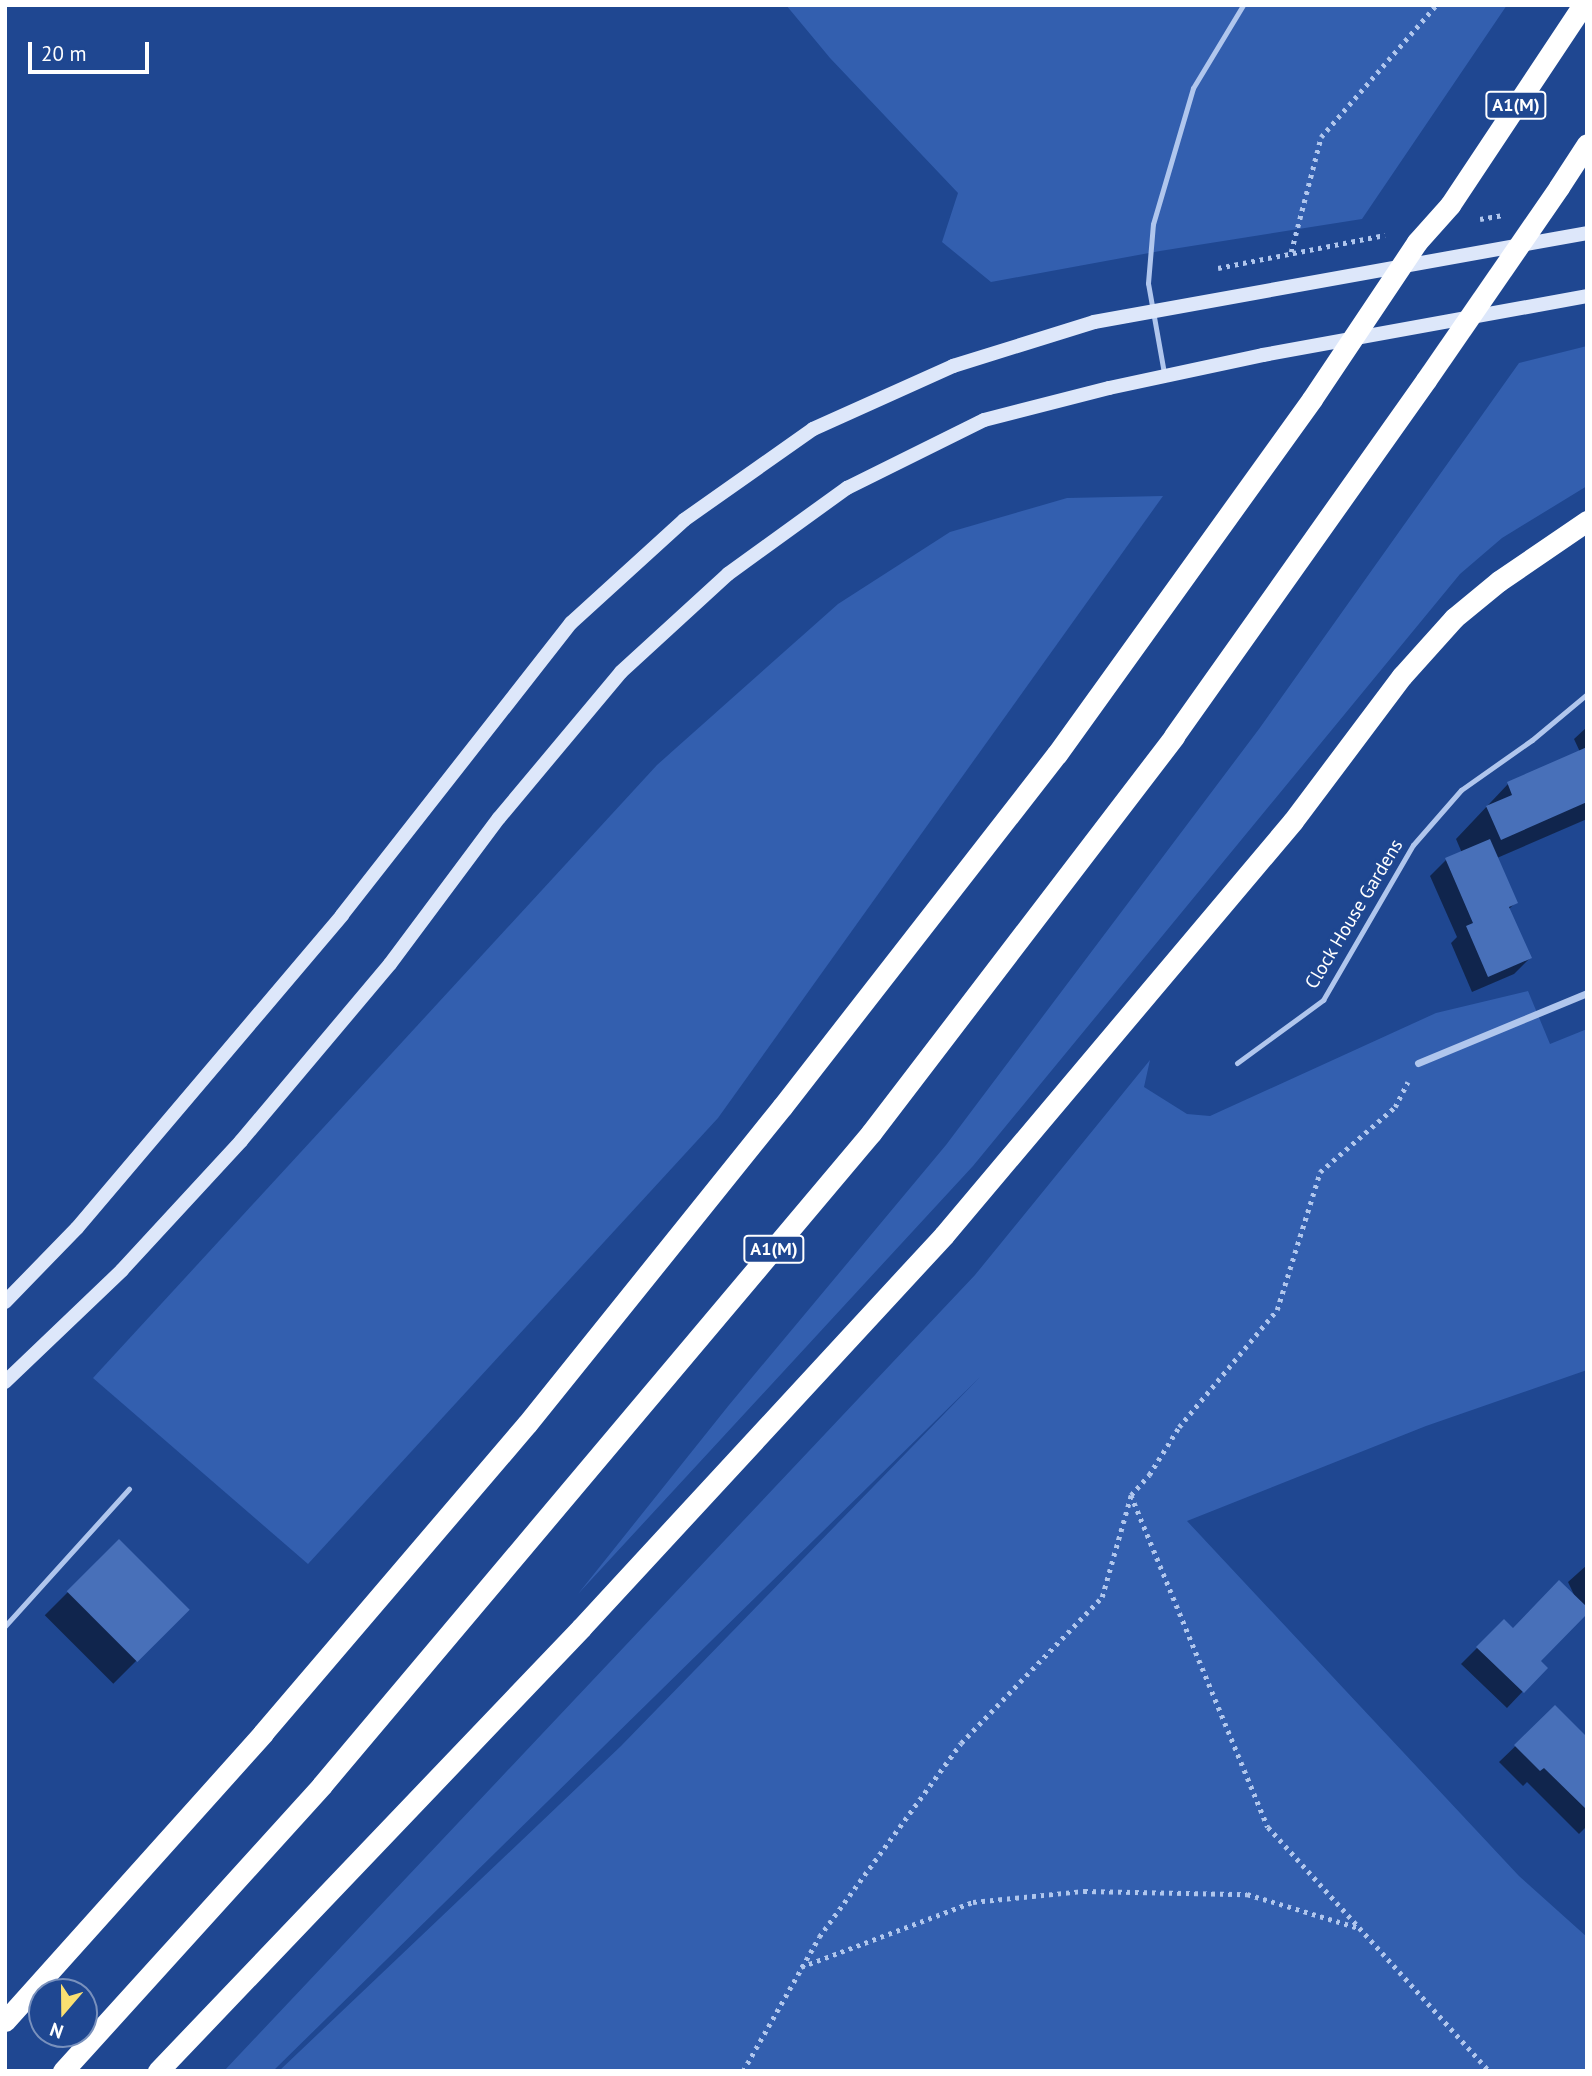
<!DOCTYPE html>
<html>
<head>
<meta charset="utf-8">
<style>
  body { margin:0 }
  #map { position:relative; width:1592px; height:2076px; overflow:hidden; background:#1f4791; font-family:"PT Sans",sans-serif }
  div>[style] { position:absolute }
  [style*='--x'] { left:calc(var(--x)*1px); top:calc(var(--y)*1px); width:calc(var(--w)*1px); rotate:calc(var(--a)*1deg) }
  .green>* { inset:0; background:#335faf }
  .shadow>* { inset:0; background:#0007; transform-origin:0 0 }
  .building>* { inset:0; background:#4870b9; transform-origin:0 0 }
  .path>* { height:4.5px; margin-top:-2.25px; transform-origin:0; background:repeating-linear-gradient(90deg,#b0c6ed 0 3.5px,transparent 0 8.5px) }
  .lane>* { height:5px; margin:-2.5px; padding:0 2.5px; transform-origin:2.5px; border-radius:2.5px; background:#b0c6ed }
  .street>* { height:7px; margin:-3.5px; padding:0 3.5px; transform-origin:3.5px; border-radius:3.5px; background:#b0c6ed }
  .secondary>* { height:14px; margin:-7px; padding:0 7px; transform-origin:7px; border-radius:7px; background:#dde7fa }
  .highway>* { height:21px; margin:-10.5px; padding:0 10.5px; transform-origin:10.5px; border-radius:10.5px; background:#fff }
  .highway-bridge>* { height:21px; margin:-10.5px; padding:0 10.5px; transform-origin:10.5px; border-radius:10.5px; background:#fff }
  span { translate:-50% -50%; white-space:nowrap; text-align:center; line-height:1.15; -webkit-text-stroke:6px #1f4791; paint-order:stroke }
  .shield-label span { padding:2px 5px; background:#1f4791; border:2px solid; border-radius:5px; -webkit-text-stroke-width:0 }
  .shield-label { font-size:18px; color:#fff; font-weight:700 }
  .street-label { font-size:19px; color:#fff }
  .frame { position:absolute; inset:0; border:7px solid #fff; pointer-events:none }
  .north { position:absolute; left:28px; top:1978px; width:70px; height:70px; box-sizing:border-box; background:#1f4791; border:2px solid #7991bd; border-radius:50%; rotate:200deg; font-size:19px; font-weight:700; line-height:28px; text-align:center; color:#fff }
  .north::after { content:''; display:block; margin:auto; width:24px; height:32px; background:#fbe071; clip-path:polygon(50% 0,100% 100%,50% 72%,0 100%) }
  .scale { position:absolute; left:28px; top:42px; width:121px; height:32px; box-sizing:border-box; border:4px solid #fff; border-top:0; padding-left:9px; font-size:21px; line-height:24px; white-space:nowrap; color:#fff; -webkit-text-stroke:5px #1f4791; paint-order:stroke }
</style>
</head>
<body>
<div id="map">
  <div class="green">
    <div style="clip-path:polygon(786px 5px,1507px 5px,1362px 219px,1160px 251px,991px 282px,942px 242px,958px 193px,830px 58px)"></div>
    <div style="clip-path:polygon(1587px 346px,1587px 486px,1502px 538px,1460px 574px,973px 1166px,578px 1594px,729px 1405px,946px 1145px,1259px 729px,1519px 363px)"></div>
    <div style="clip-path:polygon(1163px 496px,718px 1118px,308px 1564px,93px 1378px,657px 765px,838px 604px,950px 532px,1067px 498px)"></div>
    <div style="clip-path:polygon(1528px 991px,1550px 1044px,1587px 1029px,1587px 1370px,1426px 1426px,1187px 1521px,1519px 1876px,1587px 1937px,1587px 2071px,279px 2071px,621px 1746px,980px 1377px,273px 2071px,224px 2071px,975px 1275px,1150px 1060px,1144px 1087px,1187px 1114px,1210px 1116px,1436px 1013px)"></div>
  </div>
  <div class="shadow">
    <div style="clip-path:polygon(1587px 727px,1587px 819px,1497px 858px,1516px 902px,1508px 910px,1530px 958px,1514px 974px,1472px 992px,1451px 943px,1457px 937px,1430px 876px,1446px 860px,1462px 853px,1456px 839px,1508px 784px,1580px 752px,1574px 739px)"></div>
    <div style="left:119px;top:1541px;width:97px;height:105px;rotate:45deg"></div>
    <div style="clip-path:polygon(1587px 1565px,1587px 1612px,1538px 1661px,1545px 1668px,1507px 1708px,1461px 1664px,1504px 1621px,1513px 1630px,1576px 1599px,1568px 1582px)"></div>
    <div style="clip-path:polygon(1555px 1708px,1587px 1740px,1587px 1826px,1579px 1834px,1527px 1782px,1523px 1786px,1499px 1762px)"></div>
  </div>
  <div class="building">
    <div style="clip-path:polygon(1587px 747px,1587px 802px,1501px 840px,1486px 806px,1512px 795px,1507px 782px)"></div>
    <div style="clip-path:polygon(1490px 839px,1518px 903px,1509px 907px,1532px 958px,1488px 977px,1466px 926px,1473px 923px,1445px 858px)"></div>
    <div style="left:119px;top:1539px;width:100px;height:74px;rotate:45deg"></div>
    <div style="clip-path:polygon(1559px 1580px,1587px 1607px,1587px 1614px,1541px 1661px,1548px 1668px,1524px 1693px,1476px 1647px,1504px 1619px,1513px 1628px)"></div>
    <div style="clip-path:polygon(1555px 1705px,1587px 1737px,1587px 1810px,1544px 1768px,1540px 1771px,1514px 1745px)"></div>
  </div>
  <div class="path">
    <div style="--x:1480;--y:219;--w:22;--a:-10"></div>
    <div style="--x:1291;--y:252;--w:119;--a:-75.4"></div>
    <div style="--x:1321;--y:137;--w:175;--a:-48.9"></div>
    <div style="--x:1218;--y:268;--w:170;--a:-11.2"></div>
    <div style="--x:1131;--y:1495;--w:359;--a:67.6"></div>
    <div style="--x:1268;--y:1827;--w:329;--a:47.8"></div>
    <div style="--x:801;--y:1967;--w:184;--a:-20.7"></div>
    <div style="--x:973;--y:1902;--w:112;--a:-5.7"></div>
    <div style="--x:1084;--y:1891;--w:163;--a:1.1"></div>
    <div style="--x:1247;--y:1894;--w:117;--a:16.9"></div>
    <div style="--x:743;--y:2071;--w:154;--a:-60.4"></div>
    <div style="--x:819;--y:1937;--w:240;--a:-53.8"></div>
    <div style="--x:961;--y:1743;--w:203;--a:-46"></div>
    <div style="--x:1102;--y:1597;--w:106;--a:-74.1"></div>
    <div style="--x:1131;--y:1495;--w:27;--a:-48"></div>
    <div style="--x:1149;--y:1475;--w:57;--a:-58"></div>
    <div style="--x:1179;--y:1427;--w:153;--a:-50.1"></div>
    <div style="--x:1277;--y:1310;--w:145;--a:-72.7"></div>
    <div style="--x:1320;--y:1172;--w:99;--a:-40.9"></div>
    <div style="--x:1395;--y:1107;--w:28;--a:-63"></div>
  </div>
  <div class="lane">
    <div style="--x:1164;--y:373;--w:91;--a:-100.1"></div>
    <div style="--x:1148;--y:283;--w:59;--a:-85.2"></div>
    <div style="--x:1153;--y:224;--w:142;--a:-73.6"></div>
    <div style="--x:1193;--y:88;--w:97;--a:-58.9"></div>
    <div style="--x:1237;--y:1063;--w:107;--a:-36.2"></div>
    <div style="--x:1323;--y:1000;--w:179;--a:-59.9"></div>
    <div style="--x:1413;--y:845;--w:73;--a:-48.9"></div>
    <div style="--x:1461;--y:790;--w:87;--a:-35.2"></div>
    <div style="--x:1532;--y:740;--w:72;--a:-39.9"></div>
    <div style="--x:5;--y:1626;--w:185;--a:-47.9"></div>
  </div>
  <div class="street">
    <div style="--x:1418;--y:1063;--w:183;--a:-22.5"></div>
  </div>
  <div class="secondary">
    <div style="--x:5;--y:1302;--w:103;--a:-45.8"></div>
    <div style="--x:77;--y:1228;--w:410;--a:-49.7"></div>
    <div style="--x:342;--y:915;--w:371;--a:-51.9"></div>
    <div style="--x:571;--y:623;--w:153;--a:-42.3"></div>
    <div style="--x:684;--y:520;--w:158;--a:-35.2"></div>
    <div style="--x:813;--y:429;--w:154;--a:-24.2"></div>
    <div style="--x:953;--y:366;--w:148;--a:-17.3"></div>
    <div style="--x:1094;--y:322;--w:501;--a:-10.23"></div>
    <div style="--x:5;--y:1382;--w:162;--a:-43.7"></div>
    <div style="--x:122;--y:1270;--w:176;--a:-47.3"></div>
    <div style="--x:241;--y:1141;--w:231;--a:-49.9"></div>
    <div style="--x:390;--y:964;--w:182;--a:-53.3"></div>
    <div style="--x:499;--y:818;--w:190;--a:-50.1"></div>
    <div style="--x:621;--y:672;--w:145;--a:-42.5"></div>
    <div style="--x:728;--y:574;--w:147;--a:-35.9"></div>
    <div style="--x:847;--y:488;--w:153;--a:-26.4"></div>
    <div style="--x:984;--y:420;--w:129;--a:-14.4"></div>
    <div style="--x:1109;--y:388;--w:157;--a:-12.1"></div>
    <div style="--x:1263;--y:355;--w:329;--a:-10.3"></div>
  </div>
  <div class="highway">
    <div style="--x:1559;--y:187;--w:51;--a:-56.9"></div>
    <div style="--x:1450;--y:205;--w:240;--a:-56.4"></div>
    <div style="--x:5;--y:2021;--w:387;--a:-48.1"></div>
    <div style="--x:263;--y:1733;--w:406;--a:-49.5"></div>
    <div style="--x:527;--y:1424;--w:407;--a:-51.2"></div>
    <div style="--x:782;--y:1107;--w:447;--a:-52.1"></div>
    <div style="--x:1057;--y:754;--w:437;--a:-54.3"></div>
    <div style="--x:63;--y:2071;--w:386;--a:-47.8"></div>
    <div style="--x:322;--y:1785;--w:852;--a:-49.9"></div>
    <div style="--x:871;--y:1133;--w:499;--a:-52.6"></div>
    <div style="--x:1174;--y:736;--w:436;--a:-54.7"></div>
    <div style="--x:158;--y:2071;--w:613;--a:-46.32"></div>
    <div style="--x:581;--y:1628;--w:535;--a:-47.27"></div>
    <div style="--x:944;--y:1235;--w:541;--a:-49.87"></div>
    <div style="--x:1293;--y:821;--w:181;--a:-53.1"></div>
    <div style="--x:1402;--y:676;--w:78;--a:-48.1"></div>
    <div style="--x:1454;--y:618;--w:58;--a:-39.4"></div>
    <div style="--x:1499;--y:581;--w:107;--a:-34.3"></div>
  </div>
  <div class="highway-bridge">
    <div style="--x:1426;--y:380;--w:234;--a:-55.4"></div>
    <div style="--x:1312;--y:399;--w:189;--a:-56.2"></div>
    <div style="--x:1417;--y:242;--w:50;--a:-48.3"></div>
  </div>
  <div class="shield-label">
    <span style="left:1516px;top:105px">A1(M)</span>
    <span style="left:774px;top:1249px">A1(M)</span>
  </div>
  <div class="street-label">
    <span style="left:1354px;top:914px;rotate:-59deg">Clock House Gardens</span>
  </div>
  <div class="frame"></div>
  <div class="north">N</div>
  <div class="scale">20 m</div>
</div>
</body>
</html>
